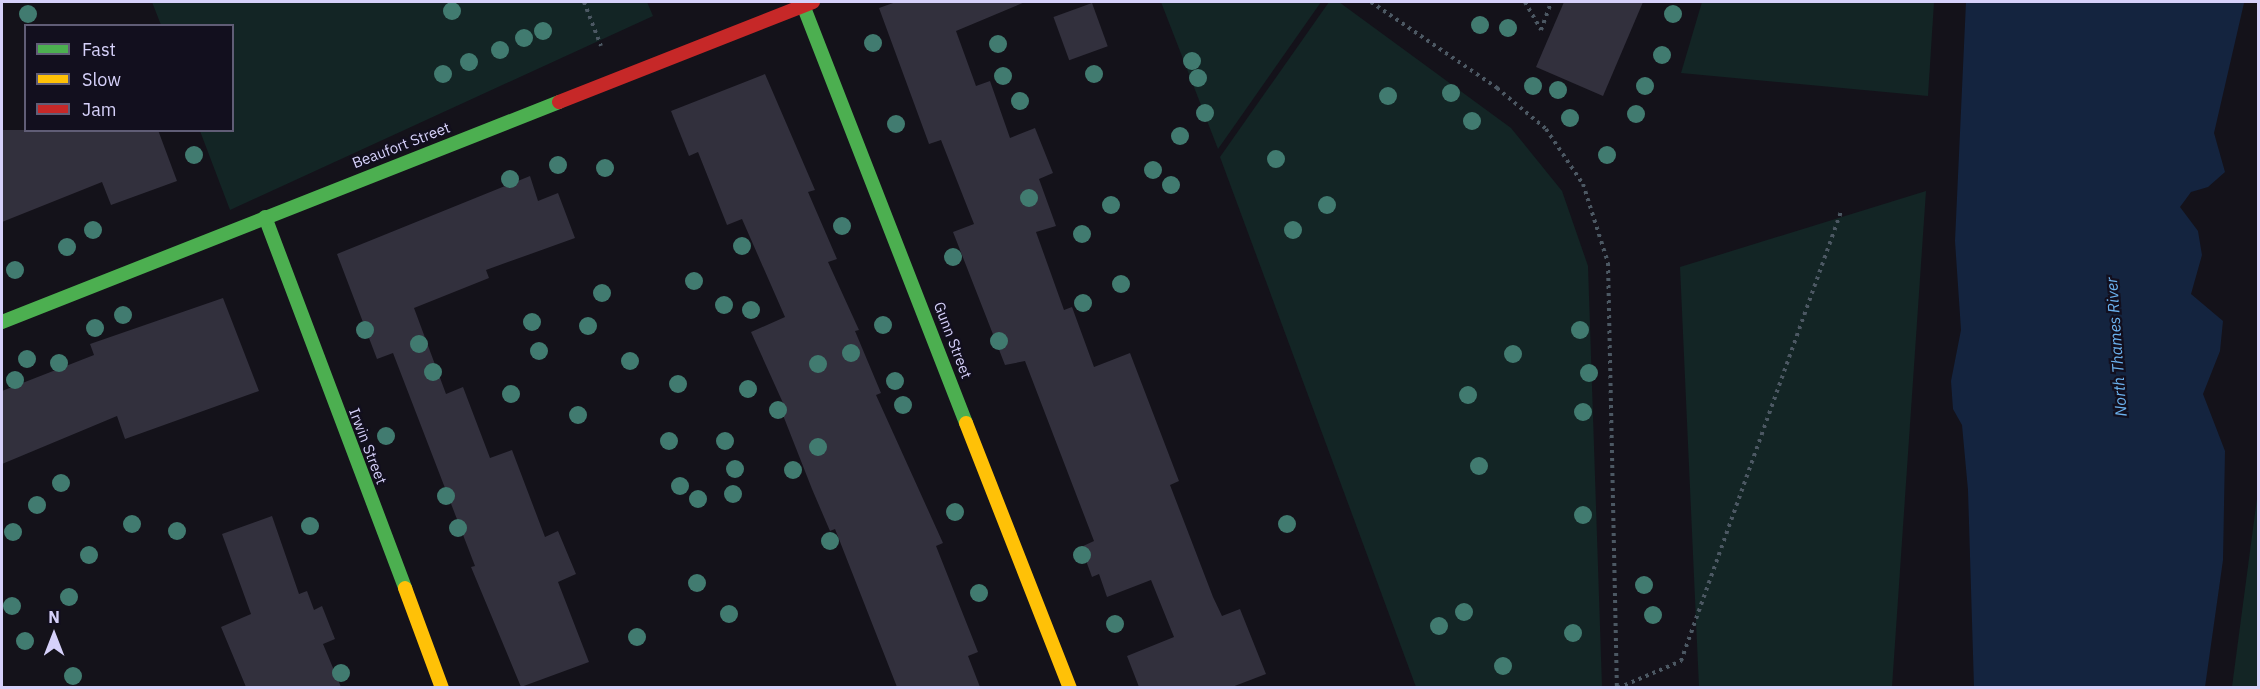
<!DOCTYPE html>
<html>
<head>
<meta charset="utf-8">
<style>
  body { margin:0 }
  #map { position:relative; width:2260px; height:689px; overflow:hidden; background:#14121a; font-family:"IBM Plex Sans",sans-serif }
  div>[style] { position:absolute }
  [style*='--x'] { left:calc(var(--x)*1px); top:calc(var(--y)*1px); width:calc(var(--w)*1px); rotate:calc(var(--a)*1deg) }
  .green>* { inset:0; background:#132525 }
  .water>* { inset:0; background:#14243f }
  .building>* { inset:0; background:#32303d; transform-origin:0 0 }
  .path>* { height:4px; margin-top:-2px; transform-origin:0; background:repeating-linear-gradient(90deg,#4c5863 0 3px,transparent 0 7.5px) }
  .fast>* { height:14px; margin:-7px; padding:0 7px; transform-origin:7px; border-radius:7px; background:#4caf50 }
  .slow>* { height:14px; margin:-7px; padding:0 7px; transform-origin:7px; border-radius:7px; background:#ffc107 }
  .jam>* { height:14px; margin:-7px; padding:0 7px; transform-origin:7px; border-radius:7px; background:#c62828 }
  .trees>* { width:18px; height:18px; margin:-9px; border-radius:50%; background:#417b70 }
  span { translate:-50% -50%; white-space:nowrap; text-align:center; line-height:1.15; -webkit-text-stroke:4.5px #120f1e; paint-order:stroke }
  .street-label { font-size:15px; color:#d6d1fa }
  .water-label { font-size:16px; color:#6bb1ee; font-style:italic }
  .frame { position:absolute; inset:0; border:3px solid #d6d1fa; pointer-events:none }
  .legend { position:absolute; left:24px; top:24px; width:210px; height:108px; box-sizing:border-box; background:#120f1e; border:2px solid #605d76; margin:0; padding:8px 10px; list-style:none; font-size:18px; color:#d6d1fa }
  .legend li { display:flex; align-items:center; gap:12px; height:30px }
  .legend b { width:30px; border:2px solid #605d76 }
  .north { position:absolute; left:24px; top:605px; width:60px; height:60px; -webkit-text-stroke:4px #120f1e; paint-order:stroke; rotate:0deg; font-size:16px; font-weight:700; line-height:24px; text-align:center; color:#d6d1fa }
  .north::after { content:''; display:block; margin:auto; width:21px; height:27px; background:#d6d1fa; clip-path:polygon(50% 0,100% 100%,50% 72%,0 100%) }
</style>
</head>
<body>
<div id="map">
  <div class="green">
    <div style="clip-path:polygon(152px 2px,647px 2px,653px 16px,230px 210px,200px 131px,232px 130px,232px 26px,161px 25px)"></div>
    <div style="clip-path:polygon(1161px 2px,1321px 2px,1218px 149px)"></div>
    <div style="clip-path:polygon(1329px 2px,1339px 2px,1511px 128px,1562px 191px,1588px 266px,1602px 687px,1416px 687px,1220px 157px)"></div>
    <div style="clip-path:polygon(1702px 2px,1934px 2px,1928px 96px,1681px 73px)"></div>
    <div style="clip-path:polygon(1926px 191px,1892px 687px,1699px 687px,1680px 267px)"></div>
    <div style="clip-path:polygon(2258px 491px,2258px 687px,2232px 687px)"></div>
  </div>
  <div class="water">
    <div style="clip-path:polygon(1966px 2px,2244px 3px,2214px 133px,2225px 172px,2208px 187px,2191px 192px,2180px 207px,2198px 231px,2202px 255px,2191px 294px,2223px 321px,2220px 351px,2203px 394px,2225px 451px,2223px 560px,2205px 687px,1974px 687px,1968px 490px,1962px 425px,1953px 409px,1951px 381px,1961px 330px,1955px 241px)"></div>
  </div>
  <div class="building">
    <div style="clip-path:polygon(896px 2px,1025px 2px,956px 31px,976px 86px,990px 81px,1010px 138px,1035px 128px,1053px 173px,1039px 179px,1056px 226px,1036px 232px,1064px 310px,1072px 307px,1094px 367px,1130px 353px,1179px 481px,1170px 485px,1213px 597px,1222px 616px,1240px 609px,1266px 674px,1232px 687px,1139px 687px,1127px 656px,1174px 637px,1151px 580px,1107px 597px,1099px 574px,1092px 577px,1081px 547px,1094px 541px,1025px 361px,1005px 365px,953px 232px,974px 224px,941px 140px,929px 144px,879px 8px)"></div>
    <div style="clip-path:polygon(1564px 2px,1643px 2px,1603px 96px,1536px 67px)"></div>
    <div style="left:1092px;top:3px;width:46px;height:41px;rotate:70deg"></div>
    <div style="clip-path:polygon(765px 74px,815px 190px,808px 192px,837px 259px,828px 262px,859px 330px,855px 331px,881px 393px,876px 395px,943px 543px,936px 546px,978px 652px,968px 656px,980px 687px,897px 687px,835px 529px,830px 531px,812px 489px,779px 405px,783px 403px,751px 332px,785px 317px,742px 219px,727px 225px,698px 152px,689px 156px,671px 111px)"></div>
    <div style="clip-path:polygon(2px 130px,158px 130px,177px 181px,111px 205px,102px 182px,2px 222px)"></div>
    <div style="clip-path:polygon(530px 176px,538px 201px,558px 193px,575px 238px,486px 270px,489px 278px,414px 308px,446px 394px,463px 387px,490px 458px,512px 450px,545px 537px,558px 531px,576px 574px,558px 582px,589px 662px,521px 687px,471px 567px,475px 566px,393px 353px,377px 359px,337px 254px)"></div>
    <div style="clip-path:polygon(223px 298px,259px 391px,125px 439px,117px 416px,2px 464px,2px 391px,94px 355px,90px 344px)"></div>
    <div style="clip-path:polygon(272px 516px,299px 594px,307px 591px,314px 610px,322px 606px,335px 639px,323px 644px,341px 687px,246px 687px,221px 627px,251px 614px,222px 534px)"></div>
  </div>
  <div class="path">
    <div style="--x:584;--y:2;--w:47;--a:68.9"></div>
    <div style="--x:1371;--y:2;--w:153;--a:34.3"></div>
    <div style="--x:1497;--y:88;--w:64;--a:39.9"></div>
    <div style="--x:1546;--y:129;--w:66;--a:56.1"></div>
    <div style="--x:1583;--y:184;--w:83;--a:72.4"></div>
    <div style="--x:1608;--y:263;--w:425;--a:88.8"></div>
    <div style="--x:1525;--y:2;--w:32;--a:60"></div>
    <div style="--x:1541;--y:30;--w:30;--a:-70"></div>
    <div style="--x:1618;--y:688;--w:69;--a:-23.2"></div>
    <div style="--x:1681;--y:661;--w:478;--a:-70.4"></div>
  </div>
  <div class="fast">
    <div style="--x:803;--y:5;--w:449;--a:68.7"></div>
    <div style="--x:265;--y:217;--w:397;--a:69.3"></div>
    <div style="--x:2;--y:322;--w:599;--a:-21.55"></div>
  </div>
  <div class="slow">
    <div style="--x:966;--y:423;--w:285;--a:68.6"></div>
    <div style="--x:405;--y:588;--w:107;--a:69.7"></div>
  </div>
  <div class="jam">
    <div style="--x:559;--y:102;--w:273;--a:-21.5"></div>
  </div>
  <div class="trees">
    <div style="left:452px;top:11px"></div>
    <div style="left:28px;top:14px"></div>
    <div style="left:1673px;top:14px"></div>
    <div style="left:1480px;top:25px"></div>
    <div style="left:1508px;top:28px"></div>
    <div style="left:543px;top:31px"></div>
    <div style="left:524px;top:38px"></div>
    <div style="left:873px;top:43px"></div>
    <div style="left:998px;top:44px"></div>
    <div style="left:500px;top:50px"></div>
    <div style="left:1662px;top:55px"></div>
    <div style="left:1192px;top:61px"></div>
    <div style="left:469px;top:62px"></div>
    <div style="left:443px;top:74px"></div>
    <div style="left:1094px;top:74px"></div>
    <div style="left:1003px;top:76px"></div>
    <div style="left:1198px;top:78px"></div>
    <div style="left:1533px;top:86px"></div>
    <div style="left:1645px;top:86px"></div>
    <div style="left:1558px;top:90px"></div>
    <div style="left:1451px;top:93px"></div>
    <div style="left:1388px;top:96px"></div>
    <div style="left:1020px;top:101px"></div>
    <div style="left:1205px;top:113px"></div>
    <div style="left:1636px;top:114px"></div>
    <div style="left:1570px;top:118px"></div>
    <div style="left:1472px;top:121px"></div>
    <div style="left:896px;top:124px"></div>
    <div style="left:1180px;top:136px"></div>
    <div style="left:194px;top:155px"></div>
    <div style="left:1607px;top:155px"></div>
    <div style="left:1276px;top:159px"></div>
    <div style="left:558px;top:165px"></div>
    <div style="left:605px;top:168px"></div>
    <div style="left:1153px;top:170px"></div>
    <div style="left:510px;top:179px"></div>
    <div style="left:1171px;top:185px"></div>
    <div style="left:1029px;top:198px"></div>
    <div style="left:1111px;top:205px"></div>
    <div style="left:1327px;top:205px"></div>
    <div style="left:842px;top:226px"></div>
    <div style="left:93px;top:230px"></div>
    <div style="left:1293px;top:230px"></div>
    <div style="left:1082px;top:234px"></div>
    <div style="left:742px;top:246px"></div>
    <div style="left:67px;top:247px"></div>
    <div style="left:953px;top:257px"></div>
    <div style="left:15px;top:270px"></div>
    <div style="left:694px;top:281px"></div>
    <div style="left:1121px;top:284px"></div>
    <div style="left:602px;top:293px"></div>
    <div style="left:1083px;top:303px"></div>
    <div style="left:724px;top:305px"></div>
    <div style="left:751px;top:310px"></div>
    <div style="left:123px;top:315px"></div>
    <div style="left:532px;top:322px"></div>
    <div style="left:883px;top:325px"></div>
    <div style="left:588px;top:326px"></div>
    <div style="left:95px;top:328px"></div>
    <div style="left:365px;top:330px"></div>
    <div style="left:1580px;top:330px"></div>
    <div style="left:999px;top:341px"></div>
    <div style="left:419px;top:344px"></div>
    <div style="left:539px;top:351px"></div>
    <div style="left:851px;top:353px"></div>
    <div style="left:1513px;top:354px"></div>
    <div style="left:27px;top:359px"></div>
    <div style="left:630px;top:361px"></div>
    <div style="left:59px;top:363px"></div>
    <div style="left:818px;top:364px"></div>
    <div style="left:433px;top:372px"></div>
    <div style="left:1589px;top:373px"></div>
    <div style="left:15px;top:380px"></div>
    <div style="left:895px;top:381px"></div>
    <div style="left:678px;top:384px"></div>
    <div style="left:748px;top:389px"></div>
    <div style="left:511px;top:394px"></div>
    <div style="left:1468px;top:395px"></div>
    <div style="left:903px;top:405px"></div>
    <div style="left:778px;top:410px"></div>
    <div style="left:1583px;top:412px"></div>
    <div style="left:578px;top:415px"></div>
    <div style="left:386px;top:436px"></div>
    <div style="left:669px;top:441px"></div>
    <div style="left:725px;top:441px"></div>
    <div style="left:818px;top:447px"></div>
    <div style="left:1479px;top:466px"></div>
    <div style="left:735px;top:469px"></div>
    <div style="left:793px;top:470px"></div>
    <div style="left:61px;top:483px"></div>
    <div style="left:680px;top:486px"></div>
    <div style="left:733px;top:494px"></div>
    <div style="left:446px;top:496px"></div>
    <div style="left:698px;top:499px"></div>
    <div style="left:37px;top:505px"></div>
    <div style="left:955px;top:512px"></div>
    <div style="left:1583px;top:515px"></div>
    <div style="left:132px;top:524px"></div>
    <div style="left:1287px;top:524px"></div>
    <div style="left:310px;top:526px"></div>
    <div style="left:458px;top:528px"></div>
    <div style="left:177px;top:531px"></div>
    <div style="left:13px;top:532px"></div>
    <div style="left:830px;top:541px"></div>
    <div style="left:89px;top:555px"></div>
    <div style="left:1082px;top:555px"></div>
    <div style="left:697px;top:583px"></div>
    <div style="left:1644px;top:585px"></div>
    <div style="left:979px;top:593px"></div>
    <div style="left:69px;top:597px"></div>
    <div style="left:12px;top:606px"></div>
    <div style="left:1464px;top:612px"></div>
    <div style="left:729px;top:614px"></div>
    <div style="left:1653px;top:615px"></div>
    <div style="left:1115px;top:624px"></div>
    <div style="left:1439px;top:626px"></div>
    <div style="left:1573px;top:633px"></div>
    <div style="left:637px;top:637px"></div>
    <div style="left:25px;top:641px"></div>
    <div style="left:1503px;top:666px"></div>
    <div style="left:341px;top:673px"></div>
    <div style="left:73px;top:676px"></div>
  </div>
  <div class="street-label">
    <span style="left:401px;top:145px;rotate:-21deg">Beaufort Street</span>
    <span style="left:953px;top:340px;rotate:69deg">Gunn Street</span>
    <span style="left:368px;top:446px;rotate:69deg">Irwin Street</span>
  </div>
  <div class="water-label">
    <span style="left:2116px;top:347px;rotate:-94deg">North Thames River</span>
  </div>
  <div class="frame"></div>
  <ul class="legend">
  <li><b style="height:8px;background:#4caf50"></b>Fast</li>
  <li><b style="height:8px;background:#ffc107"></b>Slow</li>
  <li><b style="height:8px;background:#c62828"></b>Jam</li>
  </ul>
  <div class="north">N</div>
</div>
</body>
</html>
